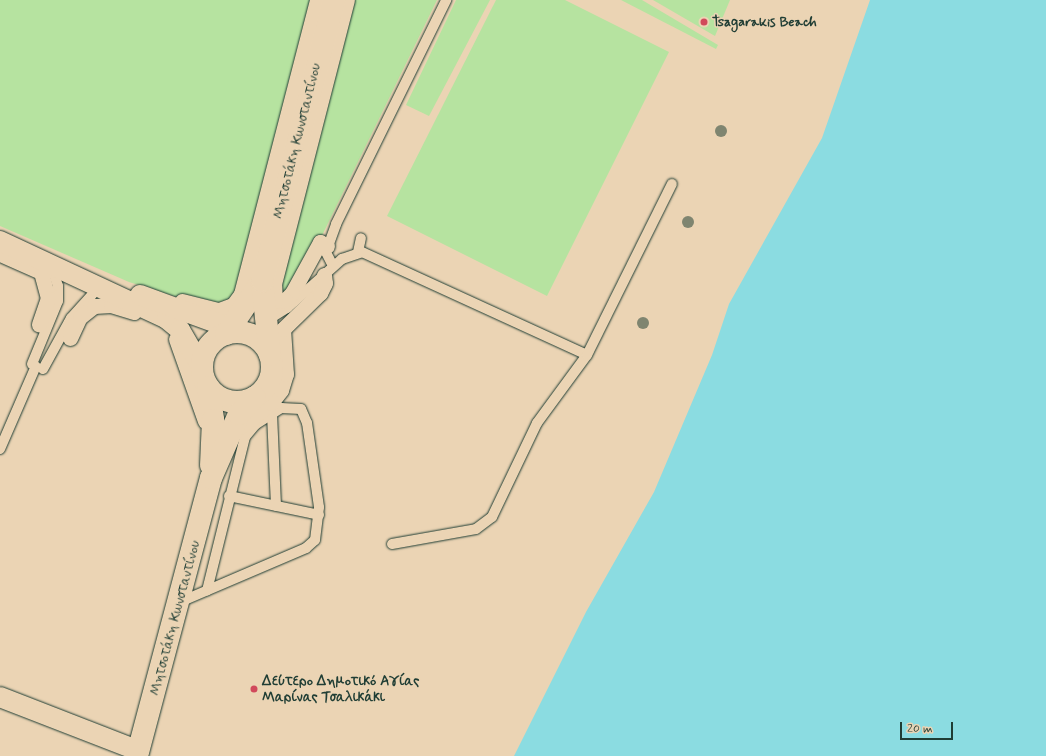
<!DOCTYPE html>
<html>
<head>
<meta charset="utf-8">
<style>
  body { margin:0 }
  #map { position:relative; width:1046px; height:756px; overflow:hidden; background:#ebd4b4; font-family:Mynerve,sans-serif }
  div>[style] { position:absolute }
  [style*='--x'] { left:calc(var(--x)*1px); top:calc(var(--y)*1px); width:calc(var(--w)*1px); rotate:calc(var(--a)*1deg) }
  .green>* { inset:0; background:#b6e3a0 }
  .water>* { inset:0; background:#8bdce1 }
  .roads { filter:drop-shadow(0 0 1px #1f3d34) drop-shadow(0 0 1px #1f3d34) }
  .service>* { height:10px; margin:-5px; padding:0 5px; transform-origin:5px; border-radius:5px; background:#ebd4b4 }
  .pedestrian>* { height:15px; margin:-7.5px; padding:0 7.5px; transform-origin:7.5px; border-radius:7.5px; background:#ebd4b4 }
  .minor>* { height:20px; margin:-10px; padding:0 10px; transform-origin:10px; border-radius:10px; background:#ebd4b4 }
  .tertiary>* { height:22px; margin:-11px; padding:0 11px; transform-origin:11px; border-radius:11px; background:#ebd4b4 }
  .tertiary>.ring { margin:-11px; padding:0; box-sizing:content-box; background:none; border:22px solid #ebd4b4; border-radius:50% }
  .trees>* { width:12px; height:12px; margin:-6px; border-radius:50%; background:#7f8570 }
  .dots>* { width:11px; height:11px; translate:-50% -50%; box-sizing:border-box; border:2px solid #ebd4b4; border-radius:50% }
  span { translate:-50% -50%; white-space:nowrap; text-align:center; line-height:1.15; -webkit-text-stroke:3px #ebd4b4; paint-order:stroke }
  .poi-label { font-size:14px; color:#1f3d34; font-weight:700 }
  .left { translate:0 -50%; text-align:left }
  .street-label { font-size:14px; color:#1f3d34 }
  .scale { position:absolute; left:900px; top:722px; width:53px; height:18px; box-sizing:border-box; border:2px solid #1f3d34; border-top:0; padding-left:5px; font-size:12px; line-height:14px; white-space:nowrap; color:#1f3d34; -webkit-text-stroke:3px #ebd4b4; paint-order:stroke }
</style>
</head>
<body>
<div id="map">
  <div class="green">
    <div style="clip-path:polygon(0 0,313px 0,248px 261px,230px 304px,202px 305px,129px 282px,0 226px)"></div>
    <div style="clip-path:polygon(350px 0,437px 0,312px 256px,288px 295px,275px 293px)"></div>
    <div style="clip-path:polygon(456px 0,490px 0,429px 116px,406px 105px)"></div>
    <div style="clip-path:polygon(496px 0,565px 0,669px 52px,547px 296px,387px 216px)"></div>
    <div style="clip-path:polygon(621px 0,642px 0,718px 45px,716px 49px)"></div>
    <div style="clip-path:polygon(653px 0,730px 0,715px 36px)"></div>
  </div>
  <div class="water">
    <div style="clip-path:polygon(870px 0,1046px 0,1046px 756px,514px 756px,586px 612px,654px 492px,712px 355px,729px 304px,822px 138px)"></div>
  </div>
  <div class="roads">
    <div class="service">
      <div style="--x:358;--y:252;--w:14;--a:-78"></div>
      <div style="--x:333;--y:266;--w:16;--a:-117"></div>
      <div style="--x:326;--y:252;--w:30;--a:-70"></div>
      <div style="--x:336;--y:224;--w:250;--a:-63.8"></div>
      <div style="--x:266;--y:321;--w:25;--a:-32"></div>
      <div style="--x:287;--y:308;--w:74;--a:-41.7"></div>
      <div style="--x:342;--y:259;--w:21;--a:-19"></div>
      <div style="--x:362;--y:252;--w:247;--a:24.6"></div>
      <div style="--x:32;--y:364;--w:68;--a:-67.6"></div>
      <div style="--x:58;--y:301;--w:15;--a:-90"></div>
      <div style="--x:58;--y:286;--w:21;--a:-109"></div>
      <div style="--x:43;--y:369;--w:58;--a:-61.2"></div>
      <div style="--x:71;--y:318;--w:43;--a:-47.8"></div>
      <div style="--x:272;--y:414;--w:92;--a:87.5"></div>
      <div style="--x:0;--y:449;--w:90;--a:-66.6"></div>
      <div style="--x:229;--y:496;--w:92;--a:11.9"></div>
      <div style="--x:392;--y:544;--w:85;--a:-10.1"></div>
      <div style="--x:476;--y:529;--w:20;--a:-37"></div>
      <div style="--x:492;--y:517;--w:104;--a:-64.4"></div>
      <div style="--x:537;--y:423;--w:84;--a:-53.7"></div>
      <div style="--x:587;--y:355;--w:191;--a:-63.6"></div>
      <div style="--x:180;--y:602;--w:137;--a:-23.2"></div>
      <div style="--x:306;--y:548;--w:12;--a:-42"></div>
      <div style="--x:315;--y:540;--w:33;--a:-83"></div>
      <div style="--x:319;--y:507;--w:85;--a:-98.1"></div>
      <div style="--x:307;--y:423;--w:15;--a:-113"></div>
      <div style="--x:301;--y:409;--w:20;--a:-177"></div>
      <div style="--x:281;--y:408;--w:31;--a:147"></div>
      <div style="--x:255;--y:425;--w:16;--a:130"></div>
      <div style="--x:245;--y:437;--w:158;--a:103.9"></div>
    </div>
    <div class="pedestrian">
      <div style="--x:327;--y:246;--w:8;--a:-150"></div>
      <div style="--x:320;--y:242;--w:58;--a:118.8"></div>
      <div style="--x:292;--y:293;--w:10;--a:135"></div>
      <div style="--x:285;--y:300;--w:10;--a:174"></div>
      <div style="--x:275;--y:301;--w:17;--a:-93"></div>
      <div style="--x:274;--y:284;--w:293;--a:-75.6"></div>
      <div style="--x:0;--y:254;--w:45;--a:23.7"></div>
      <div style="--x:41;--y:272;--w:27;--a:75"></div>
      <div style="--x:48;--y:298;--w:28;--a:109"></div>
      <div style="--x:182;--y:301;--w:38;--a:14"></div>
      <div style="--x:219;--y:310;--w:15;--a:-20"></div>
      <div style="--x:233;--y:305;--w:14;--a:-54"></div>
      <div style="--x:241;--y:294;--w:304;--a:-75.5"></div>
      <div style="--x:70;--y:338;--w:23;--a:-65"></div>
      <div style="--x:80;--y:317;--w:18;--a:-38"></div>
      <div style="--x:94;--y:306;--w:17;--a:-3"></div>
      <div style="--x:111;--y:305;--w:24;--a:17"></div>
      <div style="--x:176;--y:339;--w:87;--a:70.5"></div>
      <div style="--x:240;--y:427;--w:39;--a:-38"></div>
      <div style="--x:271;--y:403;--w:16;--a:-52"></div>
      <div style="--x:281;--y:390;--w:17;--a:-73"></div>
      <div style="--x:286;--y:374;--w:45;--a:-93.8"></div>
      <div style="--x:283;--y:329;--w:52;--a:-44.2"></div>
      <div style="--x:320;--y:293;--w:11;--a:-63"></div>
      <div style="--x:325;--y:283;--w:8;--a:-97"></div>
    </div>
    <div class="minor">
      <div style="--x:0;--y:241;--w:184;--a:25"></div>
      <div style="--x:167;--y:319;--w:17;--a:40"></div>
      <div style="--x:180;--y:330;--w:44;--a:59.9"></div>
      <div style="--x:140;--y:295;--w:108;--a:20.1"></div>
      <div style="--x:0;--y:697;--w:149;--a:21.2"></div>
    </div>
    <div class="tertiary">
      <div class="ring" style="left:202px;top:332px;width:48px;height:48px"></div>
      <div style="--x:226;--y:334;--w:64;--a:-55.8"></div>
      <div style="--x:270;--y:355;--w:74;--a:-96.2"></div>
      <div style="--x:262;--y:281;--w:290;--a:-75.6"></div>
      <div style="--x:208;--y:387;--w:33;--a:81"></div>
      <div style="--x:213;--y:420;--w:45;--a:92.5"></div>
      <div style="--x:137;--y:756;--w:288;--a:-75.1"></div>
      <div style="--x:211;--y:478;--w:70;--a:-66.4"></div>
      <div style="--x:239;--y:414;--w:23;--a:-47"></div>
    </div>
  </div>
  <div class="trees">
    <div style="left:721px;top:131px"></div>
    <div style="left:688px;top:222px"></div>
    <div style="left:643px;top:323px"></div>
  </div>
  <div class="dots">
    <div style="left:704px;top:22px;background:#d1495b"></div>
    <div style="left:254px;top:689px;background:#d1495b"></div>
  </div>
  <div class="poi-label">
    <span class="left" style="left:712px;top:22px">Tsagarakis Beach</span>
    <span class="left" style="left:262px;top:689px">Δεύτερο Δημοτικό Αγίας<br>Μαρίνας Τσαλικάκι</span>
  </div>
  <div class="street-label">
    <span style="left:297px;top:141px;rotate:-76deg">Μητσοτάκη Κωνσταντίνου</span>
    <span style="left:175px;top:618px;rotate:-75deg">Μητσοτάκη Κωνσταντίνου</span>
  </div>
  <div class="scale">20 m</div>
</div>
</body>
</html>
